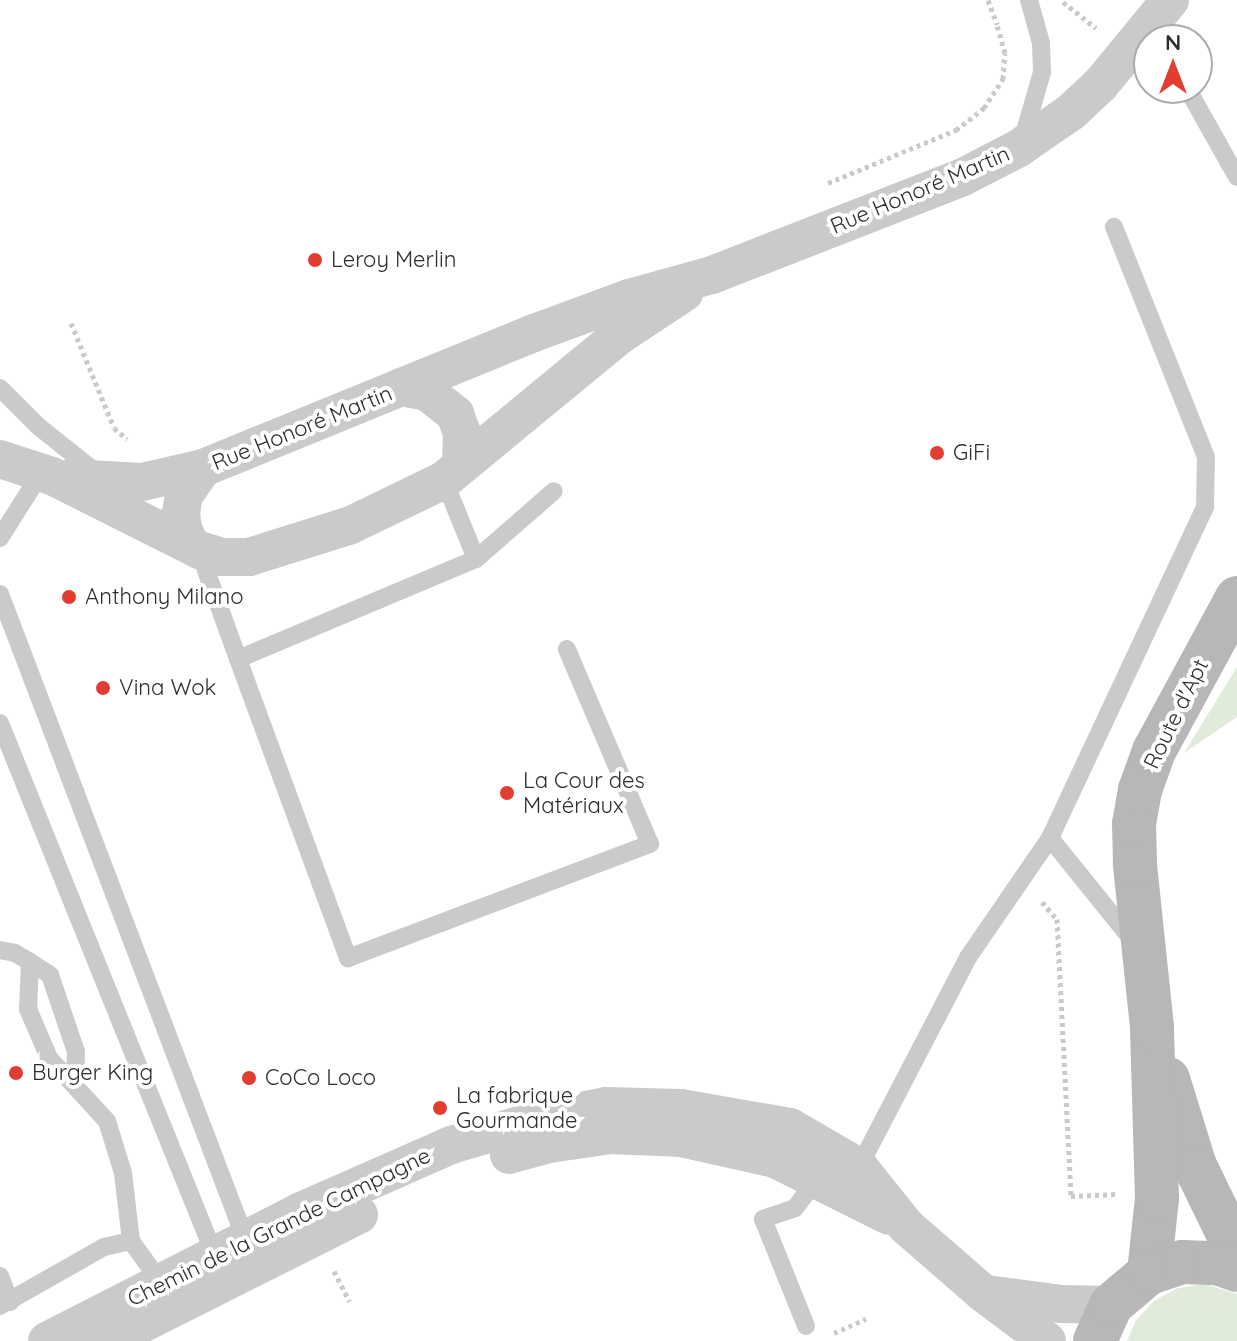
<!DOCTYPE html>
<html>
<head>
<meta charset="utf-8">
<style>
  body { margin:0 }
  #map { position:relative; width:1237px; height:1341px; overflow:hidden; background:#fff; font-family:Quicksand,sans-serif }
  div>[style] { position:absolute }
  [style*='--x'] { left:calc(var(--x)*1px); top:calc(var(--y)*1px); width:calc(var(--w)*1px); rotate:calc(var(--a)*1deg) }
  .green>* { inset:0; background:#e1ebdb }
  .path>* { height:5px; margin-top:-2.5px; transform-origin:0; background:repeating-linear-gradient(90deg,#cacaca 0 4px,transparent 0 8px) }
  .lane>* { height:18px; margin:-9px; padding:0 9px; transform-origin:9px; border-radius:9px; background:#cacaca }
  .street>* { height:38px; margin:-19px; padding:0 19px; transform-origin:19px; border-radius:19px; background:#cacaca }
  .secondary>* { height:44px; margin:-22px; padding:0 22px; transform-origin:22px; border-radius:22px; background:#b7b7b7 }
  .dots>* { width:22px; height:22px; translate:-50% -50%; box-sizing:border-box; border:4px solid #fff; border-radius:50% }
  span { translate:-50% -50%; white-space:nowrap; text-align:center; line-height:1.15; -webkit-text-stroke:8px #fff; paint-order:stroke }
  .street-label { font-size:22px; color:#2d2d2d }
  .poi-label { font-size:22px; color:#2d2d2d }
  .left { translate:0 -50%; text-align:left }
  .north { position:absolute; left:1133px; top:24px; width:80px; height:80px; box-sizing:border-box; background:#fff; border:2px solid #ababab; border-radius:50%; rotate:0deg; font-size:22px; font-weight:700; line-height:32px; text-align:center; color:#2d2d2d }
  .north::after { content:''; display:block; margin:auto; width:28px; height:36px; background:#e23d31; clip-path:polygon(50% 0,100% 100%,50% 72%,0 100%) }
</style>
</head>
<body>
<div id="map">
  <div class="green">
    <div style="clip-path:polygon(1237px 667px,1237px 717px,1184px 753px)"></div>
    <div style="clip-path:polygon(1205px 1284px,1237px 1294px,1237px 1341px,1127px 1341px,1136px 1320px,1155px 1300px,1178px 1288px)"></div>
  </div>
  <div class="path">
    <div style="--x:988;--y:0;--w:26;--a:69"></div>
    <div style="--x:1063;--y:2;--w:42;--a:38.2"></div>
    <div style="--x:828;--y:183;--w:139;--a:-22.5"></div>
    <div style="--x:956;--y:130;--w:36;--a:-38"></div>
    <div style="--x:984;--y:108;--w:35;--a:-57"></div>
    <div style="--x:1003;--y:79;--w:26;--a:-86"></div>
    <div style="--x:1005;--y:53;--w:29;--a:-106"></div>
    <div style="--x:71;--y:323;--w:113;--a:67.7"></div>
    <div style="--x:114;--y:428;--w:17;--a:40"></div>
    <div style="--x:1042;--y:902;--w:23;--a:49"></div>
    <div style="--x:1057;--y:919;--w:277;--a:87.1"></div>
    <div style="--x:1071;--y:1196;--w:46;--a:-2.5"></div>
    <div style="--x:334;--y:1271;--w:34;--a:63"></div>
    <div style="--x:834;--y:1333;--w:35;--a:-24"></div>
  </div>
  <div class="lane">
    <div style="--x:1187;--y:88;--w:102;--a:60.7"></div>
    <div style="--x:1023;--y:138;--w:69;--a:-73.9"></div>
    <div style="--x:1042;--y:72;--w:29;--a:-92"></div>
    <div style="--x:1041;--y:43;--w:45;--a:-105.6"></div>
    <div style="--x:0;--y:388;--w:54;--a:45"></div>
    <div style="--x:38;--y:426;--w:77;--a:38.7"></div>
    <div style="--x:444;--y:480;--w:85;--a:67.9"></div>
    <div style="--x:0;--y:538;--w:77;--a:-57.8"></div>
    <div style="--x:199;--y:551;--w:115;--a:70.1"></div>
    <div style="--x:238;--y:659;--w:258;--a:-22.8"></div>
    <div style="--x:476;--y:559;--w:103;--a:-41.1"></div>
    <div style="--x:0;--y:594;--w:692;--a:69.18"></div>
    <div style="--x:238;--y:659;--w:319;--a:69.8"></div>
    <div style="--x:348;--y:958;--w:323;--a:-20.7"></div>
    <div style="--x:650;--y:844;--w:212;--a:-113.1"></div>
    <div style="--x:0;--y:723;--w:575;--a:68.03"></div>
    <div style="--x:1050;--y:838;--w:132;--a:51.1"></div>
    <div style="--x:0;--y:950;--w:15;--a:11"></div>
    <div style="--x:15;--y:953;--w:17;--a:31"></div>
    <div style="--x:30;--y:962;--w:47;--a:92.4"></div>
    <div style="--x:28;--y:1009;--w:53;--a:66.8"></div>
    <div style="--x:49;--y:1058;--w:86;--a:47.4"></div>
    <div style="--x:107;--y:1121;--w:54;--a:72.9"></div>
    <div style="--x:123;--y:1173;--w:68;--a:83.3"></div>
    <div style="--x:131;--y:1241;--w:53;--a:54.2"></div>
    <div style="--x:30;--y:962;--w:24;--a:33"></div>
    <div style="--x:50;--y:975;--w:81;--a:71.3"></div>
    <div style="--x:76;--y:1052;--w:32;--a:92"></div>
    <div style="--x:859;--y:1167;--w:238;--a:-62.5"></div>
    <div style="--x:969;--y:956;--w:143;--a:-55.5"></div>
    <div style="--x:1050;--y:838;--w:365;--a:-64.9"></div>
    <div style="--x:1205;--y:507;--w:50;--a:-88.9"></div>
    <div style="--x:1206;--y:457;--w:248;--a:-111.8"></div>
    <div style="--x:0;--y:1276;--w:28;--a:69"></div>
    <div style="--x:0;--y:1306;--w:120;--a:-29.6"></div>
    <div style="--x:104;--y:1247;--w:28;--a:-13"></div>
    <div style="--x:806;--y:1326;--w:115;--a:-111.9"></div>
    <div style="--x:763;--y:1219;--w:34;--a:-19"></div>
    <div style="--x:795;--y:1208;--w:38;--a:-53"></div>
  </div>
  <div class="street">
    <div style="--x:401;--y:387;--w:26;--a:11"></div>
    <div style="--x:427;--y:392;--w:36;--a:38"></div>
    <div style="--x:455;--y:414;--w:20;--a:70"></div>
    <div style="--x:462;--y:433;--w:31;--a:92"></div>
    <div style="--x:0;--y:459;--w:55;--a:18.1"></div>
    <div style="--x:52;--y:476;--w:165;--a:26.7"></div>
    <div style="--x:199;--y:550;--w:24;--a:17"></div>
    <div style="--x:222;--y:557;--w:27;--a:0"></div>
    <div style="--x:249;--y:557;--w:107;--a:-17.4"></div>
    <div style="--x:351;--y:525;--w:103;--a:-25.8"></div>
    <div style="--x:444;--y:480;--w:228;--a:-39.5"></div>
    <div style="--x:620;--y:335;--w:77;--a:-33.3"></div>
    <div style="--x:71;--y:478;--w:71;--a:3.2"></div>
    <div style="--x:142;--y:482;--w:63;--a:-12.9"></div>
    <div style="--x:190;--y:544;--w:17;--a:-115"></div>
    <div style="--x:183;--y:529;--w:16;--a:-97"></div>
    <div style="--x:181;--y:513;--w:18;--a:-81"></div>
    <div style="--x:184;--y:495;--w:33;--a:-55"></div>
    <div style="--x:203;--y:468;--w:357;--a:-22.2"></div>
    <div style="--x:534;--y:333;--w:101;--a:-20.2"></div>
    <div style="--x:629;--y:298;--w:86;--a:-15.5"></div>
    <div style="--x:712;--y:275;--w:269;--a:-21.3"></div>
    <div style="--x:963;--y:177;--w:63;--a:-27.4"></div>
    <div style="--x:1019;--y:148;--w:63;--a:-34.7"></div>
    <div style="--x:1071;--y:112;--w:40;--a:-43"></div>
    <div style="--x:1100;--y:85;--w:110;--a:-50.5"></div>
    <div style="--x:509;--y:1155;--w:41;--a:-15.4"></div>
    <div style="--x:549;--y:1144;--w:63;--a:-8.3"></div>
    <div style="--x:611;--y:1135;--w:70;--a:2.5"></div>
    <div style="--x:681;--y:1138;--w:96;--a:12.6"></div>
    <div style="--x:775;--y:1159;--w:127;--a:26.6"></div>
    <div style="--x:986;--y:1294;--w:77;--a:7.5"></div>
    <div style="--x:1062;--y:1304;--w:49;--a:1.2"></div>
    <div style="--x:47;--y:1341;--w:283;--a:-27.1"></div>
    <div style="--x:299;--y:1212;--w:166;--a:-23.8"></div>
    <div style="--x:451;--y:1145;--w:93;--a:-16.3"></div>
    <div style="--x:540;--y:1119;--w:67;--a:-11.1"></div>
    <div style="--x:606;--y:1106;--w:75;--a:1.5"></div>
    <div style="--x:681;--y:1108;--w:111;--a:9.9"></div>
    <div style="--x:790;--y:1127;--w:80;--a:30.1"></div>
    <div style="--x:859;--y:1167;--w:75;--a:51.5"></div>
    <div style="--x:906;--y:1226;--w:102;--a:41"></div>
    <div style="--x:983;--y:1293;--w:80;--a:36.9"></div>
    <div style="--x:108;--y:1341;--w:281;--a:-26.7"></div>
  </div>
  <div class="secondary">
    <div style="--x:1168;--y:1079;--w:91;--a:72.8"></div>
    <div style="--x:1195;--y:1166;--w:96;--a:64"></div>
    <div style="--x:1149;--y:1273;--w:75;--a:-83.9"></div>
    <div style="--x:1157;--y:1198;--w:171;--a:-91.7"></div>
    <div style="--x:1152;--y:1027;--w:164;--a:-96"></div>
    <div style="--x:1135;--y:864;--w:40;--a:-91.4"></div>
    <div style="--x:1134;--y:824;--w:35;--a:-80"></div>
    <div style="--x:1140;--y:790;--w:41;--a:-70.3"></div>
    <div style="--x:1154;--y:751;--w:174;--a:-61.5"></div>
    <div style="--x:1095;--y:1341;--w:39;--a:-66"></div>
    <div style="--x:1111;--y:1305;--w:50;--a:-40.1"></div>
    <div style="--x:1149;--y:1273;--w:35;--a:-18"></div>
    <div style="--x:1182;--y:1262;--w:35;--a:2"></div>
    <div style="--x:1217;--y:1263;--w:21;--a:19"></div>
  </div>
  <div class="dots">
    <div style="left:315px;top:260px;background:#e23d31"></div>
    <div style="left:937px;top:453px;background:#e23d31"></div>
    <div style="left:69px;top:597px;background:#e23d31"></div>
    <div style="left:103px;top:688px;background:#e23d31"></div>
    <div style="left:507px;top:793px;background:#e23d31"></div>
    <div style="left:16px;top:1073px;background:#e23d31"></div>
    <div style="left:249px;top:1078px;background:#e23d31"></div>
    <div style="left:440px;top:1108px;background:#e23d31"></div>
  </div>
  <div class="street-label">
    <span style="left:920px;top:190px;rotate:-23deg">Rue Honoré Martin</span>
    <span style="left:302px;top:428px;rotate:-22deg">Rue Honoré Martin</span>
    <span style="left:1176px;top:714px;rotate:-64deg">Route d'Apt</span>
    <span style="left:279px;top:1227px;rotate:-26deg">Chemin de la Grande Campagne</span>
  </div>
  <div class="poi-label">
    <span class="left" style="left:331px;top:260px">Leroy Merlin</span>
    <span class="left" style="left:953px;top:453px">GiFi</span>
    <span class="left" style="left:85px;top:597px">Anthony Milano</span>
    <span class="left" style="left:119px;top:688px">Vina Wok</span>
    <span class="left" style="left:523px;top:793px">La Cour des<br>Matériaux</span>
    <span class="left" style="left:32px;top:1073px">Burger King</span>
    <span class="left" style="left:265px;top:1078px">CoCo Loco</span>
    <span class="left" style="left:456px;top:1108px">La fabrique<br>Gourmande</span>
  </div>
  <div class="north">N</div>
</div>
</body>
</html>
